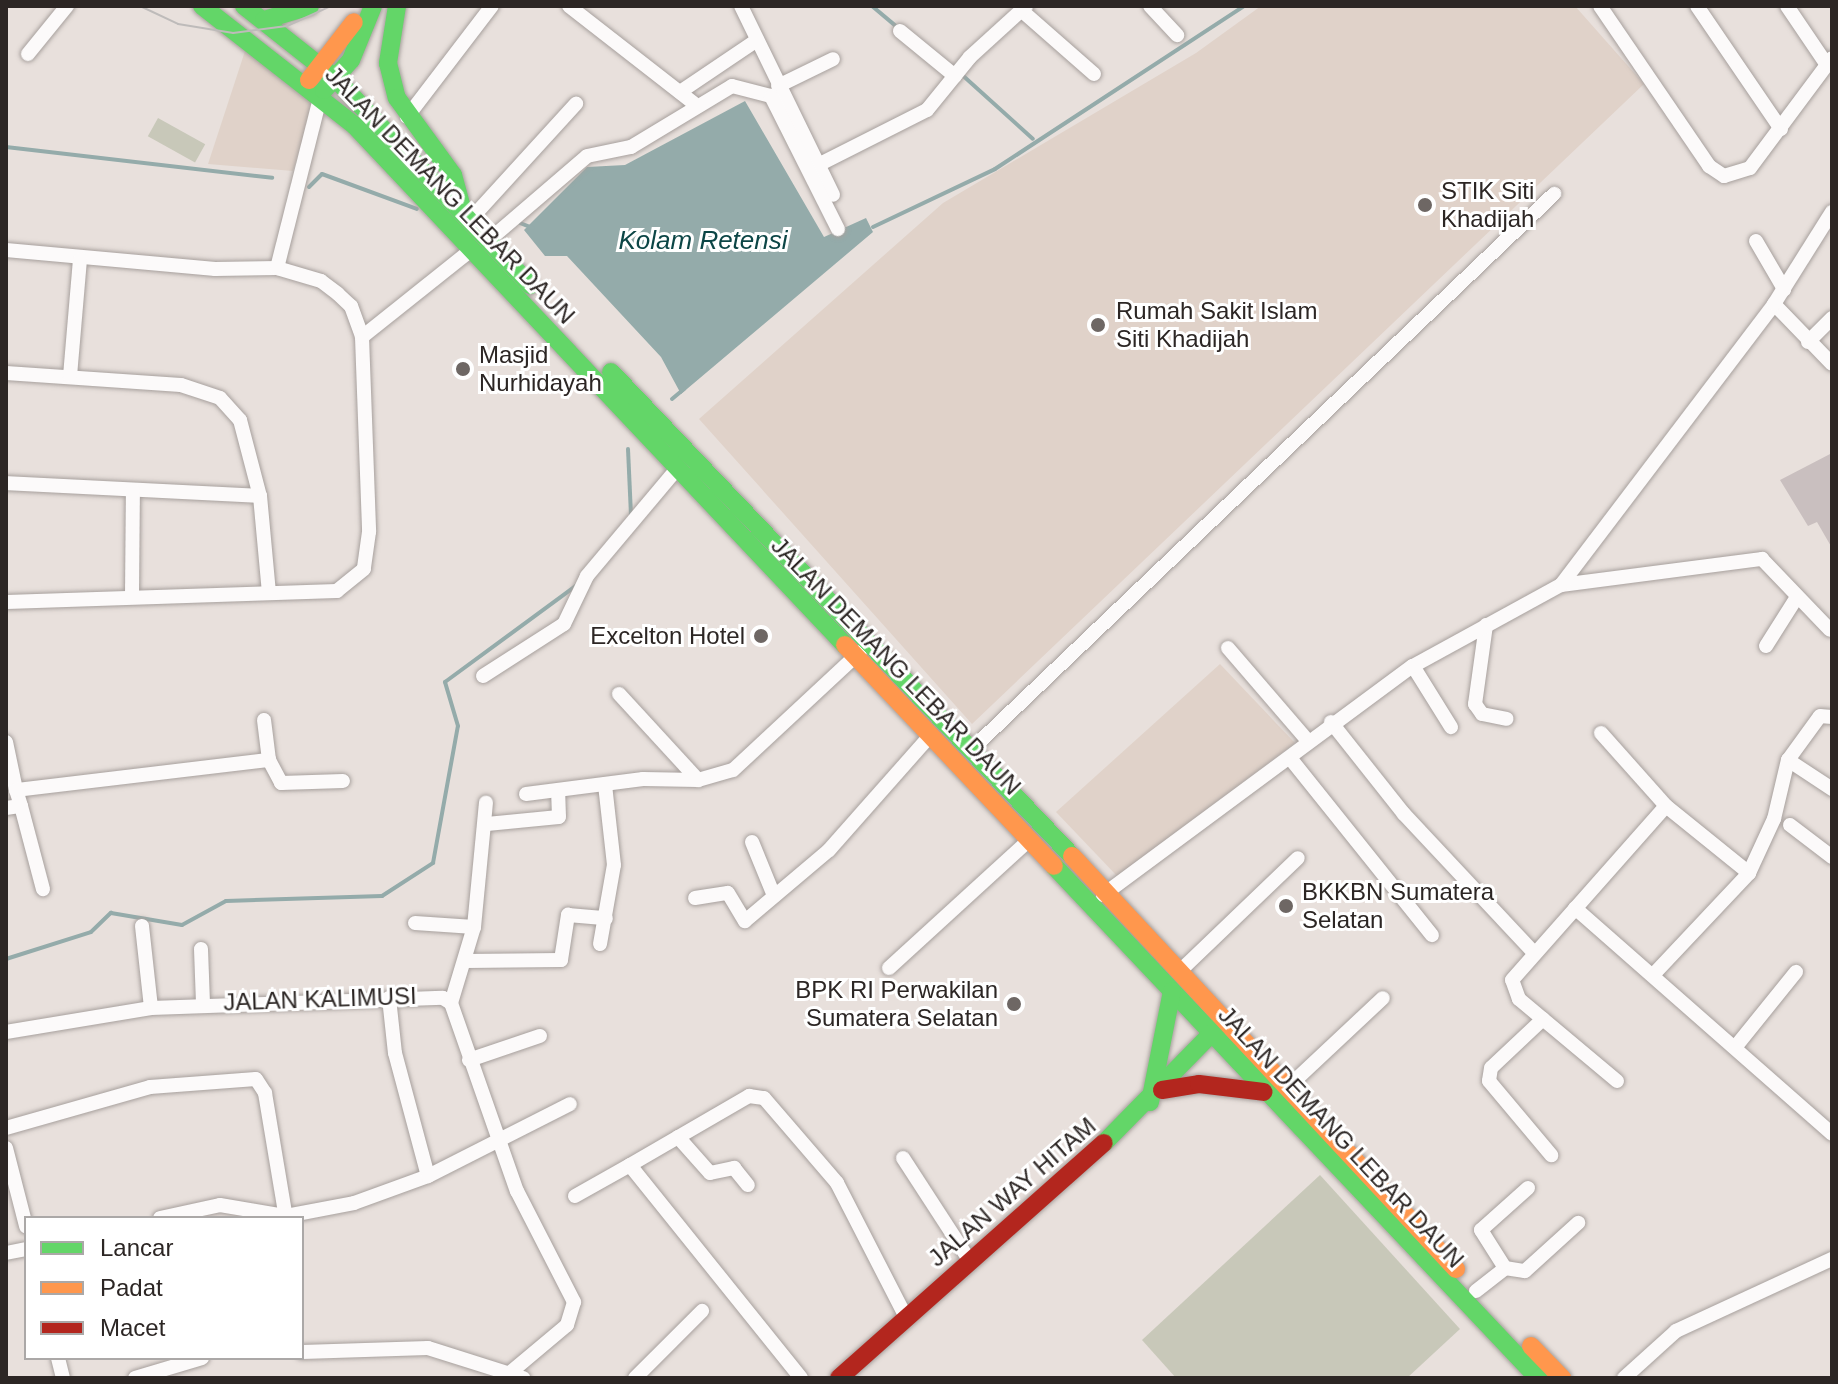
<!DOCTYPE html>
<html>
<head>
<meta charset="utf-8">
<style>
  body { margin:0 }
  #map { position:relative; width:1838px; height:1384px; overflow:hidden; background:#e8e0dc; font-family:Helvetica,sans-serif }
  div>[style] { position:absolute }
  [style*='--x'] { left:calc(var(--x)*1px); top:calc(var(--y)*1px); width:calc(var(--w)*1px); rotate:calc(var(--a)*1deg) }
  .built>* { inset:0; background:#e0d2c9 }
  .green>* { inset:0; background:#c8c8b9; transform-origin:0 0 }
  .water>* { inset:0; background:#94abaa }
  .stream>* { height:4px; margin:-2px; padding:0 2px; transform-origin:2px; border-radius:2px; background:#94abaa }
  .building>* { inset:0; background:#c9bfbf }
  .roads { filter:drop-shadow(0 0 2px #a7a09d) drop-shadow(0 0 2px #a7a09d) }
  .street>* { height:14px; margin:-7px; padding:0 7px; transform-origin:7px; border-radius:7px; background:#fcfafa }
  .fast>* { height:18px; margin:-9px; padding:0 9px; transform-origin:9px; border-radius:9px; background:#63d668 }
  .slow>* { height:18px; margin:-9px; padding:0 9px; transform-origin:9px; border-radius:9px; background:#ff974d }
  .jam>* { height:18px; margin:-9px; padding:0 9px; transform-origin:9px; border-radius:9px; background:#b3261e }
  .tram>* { height:2px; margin:-1px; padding:0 1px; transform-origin:1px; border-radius:1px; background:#bebbba }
  .dots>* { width:22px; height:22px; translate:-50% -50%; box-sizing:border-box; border:4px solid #fff; border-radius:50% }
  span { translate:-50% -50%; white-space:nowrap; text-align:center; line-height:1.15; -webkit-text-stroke:6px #fff; paint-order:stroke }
  .poi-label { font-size:24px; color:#2c2624 }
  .left { translate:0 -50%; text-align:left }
  .right { translate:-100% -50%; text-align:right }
  .street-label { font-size:24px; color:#2c2624 }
  .water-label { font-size:26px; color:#0c4646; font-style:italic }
  .frame { position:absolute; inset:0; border:8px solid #2c2624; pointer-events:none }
  .legend { position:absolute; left:24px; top:1216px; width:280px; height:144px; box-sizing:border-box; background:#fff; border:2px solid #aba8a7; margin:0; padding:10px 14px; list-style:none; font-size:24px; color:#2c2624 }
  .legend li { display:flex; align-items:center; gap:16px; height:40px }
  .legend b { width:40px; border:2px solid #aba8a7 }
</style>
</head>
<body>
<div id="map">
  <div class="built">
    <div style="clip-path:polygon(1261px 6px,1575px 6px,1644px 84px,972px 724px,699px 419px,943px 203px,1196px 53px)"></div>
    <div style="clip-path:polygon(246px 48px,314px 100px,293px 171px,208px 164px)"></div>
    <div style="clip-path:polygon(1220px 664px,1295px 743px,1117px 876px,1056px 812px)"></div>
  </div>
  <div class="green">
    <div style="left:158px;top:118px;width:54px;height:21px;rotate:29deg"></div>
    <div style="clip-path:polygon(1320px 1175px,1460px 1329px,1407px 1378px,1176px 1378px,1142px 1340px)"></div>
  </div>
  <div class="water">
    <div style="clip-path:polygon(745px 101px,824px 237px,866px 218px,873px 232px,681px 394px,661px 357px,567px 256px,545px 256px,524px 230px,587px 167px,625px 165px)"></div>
  </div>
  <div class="stream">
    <div style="--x:872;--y:6;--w:34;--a:40"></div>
    <div style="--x:960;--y:73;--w:98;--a:42.1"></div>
    <div style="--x:6;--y:147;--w:268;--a:6.6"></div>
    <div style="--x:309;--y:187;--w:18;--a:-45"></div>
    <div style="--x:322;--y:174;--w:101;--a:20.2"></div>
    <div style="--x:520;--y:223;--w:14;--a:21"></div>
    <div style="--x:873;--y:227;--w:135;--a:-25.4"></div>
    <div style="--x:995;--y:169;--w:298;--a:-33.2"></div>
    <div style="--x:672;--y:399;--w:16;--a:-40"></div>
    <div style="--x:628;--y:449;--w:66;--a:87.4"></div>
    <div style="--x:6;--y:959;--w:89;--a:-17.6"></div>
    <div style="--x:91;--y:932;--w:28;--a:-44"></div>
    <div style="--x:111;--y:913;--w:72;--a:9.6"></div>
    <div style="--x:182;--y:925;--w:50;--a:-28.6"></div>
    <div style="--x:226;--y:901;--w:156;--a:-1.8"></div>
    <div style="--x:382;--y:896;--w:61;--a:-32.9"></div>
    <div style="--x:433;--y:863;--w:139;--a:-79.7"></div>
    <div style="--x:458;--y:726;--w:46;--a:-106.5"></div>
    <div style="--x:445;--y:682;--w:164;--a:-36.3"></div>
  </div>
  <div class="building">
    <div style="clip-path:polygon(1832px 453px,1832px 548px,1817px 522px,1808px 526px,1780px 480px)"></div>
  </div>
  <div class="roads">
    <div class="street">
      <div style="--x:569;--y:6;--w:161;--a:37.9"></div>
      <div style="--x:741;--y:6;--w:210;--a:64"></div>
      <div style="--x:1150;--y:6;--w:40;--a:47"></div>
      <div style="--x:1600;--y:6;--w:194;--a:55.7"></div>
      <div style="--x:1709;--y:166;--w:18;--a:34"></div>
      <div style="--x:1724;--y:176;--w:27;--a:-17"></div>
      <div style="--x:1750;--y:168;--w:137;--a:-53.3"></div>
      <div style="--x:1697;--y:6;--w:149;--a:55.7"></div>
      <div style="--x:1787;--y:6;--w:71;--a:55.9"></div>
      <div style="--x:1021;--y:10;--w:97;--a:41.2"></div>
      <div style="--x:900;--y:31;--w:71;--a:39.3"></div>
      <div style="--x:28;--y:54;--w:62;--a:-50.9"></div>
      <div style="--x:778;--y:86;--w:61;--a:-26.1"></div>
      <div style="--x:680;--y:92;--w:93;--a:-34"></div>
      <div style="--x:407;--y:117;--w:140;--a:-52.6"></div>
      <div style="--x:818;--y:165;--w:122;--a:-26.8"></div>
      <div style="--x:927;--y:110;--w:68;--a:-50.9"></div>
      <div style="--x:970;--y:57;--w:76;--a:-42.3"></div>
      <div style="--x:469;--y:221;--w:159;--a:-47.6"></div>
      <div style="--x:488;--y:241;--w:130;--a:-40.6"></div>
      <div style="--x:587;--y:156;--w:45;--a:-11.6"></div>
      <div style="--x:631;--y:147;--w:118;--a:-31.1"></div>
      <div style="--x:732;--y:86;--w:40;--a:14.4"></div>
      <div style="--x:771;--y:96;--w:149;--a:63.3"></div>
      <div style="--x:1756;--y:241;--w:56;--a:59.7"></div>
      <div style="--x:6;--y:250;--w:210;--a:5.2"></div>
      <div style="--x:215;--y:269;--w:62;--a:-0.9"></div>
      <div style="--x:277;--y:268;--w:46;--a:16.5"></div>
      <div style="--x:321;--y:281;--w:21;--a:37"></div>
      <div style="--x:338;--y:294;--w:18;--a:43"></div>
      <div style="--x:351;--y:306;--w:33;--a:70"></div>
      <div style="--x:362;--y:337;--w:195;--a:87.9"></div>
      <div style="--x:369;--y:532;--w:37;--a:98"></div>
      <div style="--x:364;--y:569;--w:35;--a:141"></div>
      <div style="--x:337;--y:591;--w:331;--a:178.1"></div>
      <div style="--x:277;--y:268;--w:179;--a:-75.8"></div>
      <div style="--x:1774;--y:304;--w:83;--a:46"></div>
      <div style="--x:362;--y:337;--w:139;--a:-38.6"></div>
      <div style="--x:1808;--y:342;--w:34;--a:-45"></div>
      <div style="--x:6;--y:373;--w:175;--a:3.9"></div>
      <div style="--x:181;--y:385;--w:41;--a:18.4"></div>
      <div style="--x:220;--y:398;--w:30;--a:48"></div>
      <div style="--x:240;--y:420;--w:79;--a:75.3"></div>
      <div style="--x:260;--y:496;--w:97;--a:84.7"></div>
      <div style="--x:70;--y:376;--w:117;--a:-85.1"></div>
      <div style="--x:6;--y:483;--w:254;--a:2.9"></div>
      <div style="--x:1561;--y:585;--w:203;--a:-7.4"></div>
      <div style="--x:1762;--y:559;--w:98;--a:46.2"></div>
      <div style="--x:132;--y:595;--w:105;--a:-89.5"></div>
      <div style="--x:1486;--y:625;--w:80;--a:97.9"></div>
      <div style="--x:1475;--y:704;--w:12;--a:55"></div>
      <div style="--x:1482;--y:714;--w:25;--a:11"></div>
      <div style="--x:1766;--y:646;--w:58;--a:-57.7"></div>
      <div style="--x:1228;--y:648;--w:121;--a:49.3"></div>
      <div style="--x:1413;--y:666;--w:72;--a:58.1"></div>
      <div style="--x:483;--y:676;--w:96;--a:-32.7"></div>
      <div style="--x:564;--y:624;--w:53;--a:-64.4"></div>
      <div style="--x:587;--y:576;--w:138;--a:-50"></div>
      <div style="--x:619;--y:694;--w:117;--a:47.4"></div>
      <div style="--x:264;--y:720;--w:40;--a:82.9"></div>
      <div style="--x:269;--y:760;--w:26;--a:62"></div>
      <div style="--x:281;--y:783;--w:62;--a:-1.8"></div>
      <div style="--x:1331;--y:722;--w:117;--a:51.6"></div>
      <div style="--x:1404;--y:814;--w:190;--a:46.9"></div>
      <div style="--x:1601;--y:733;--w:98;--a:48.3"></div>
      <div style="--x:6;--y:742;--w:49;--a:78.2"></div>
      <div style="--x:971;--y:750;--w:806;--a:-43.64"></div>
      <div style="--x:1290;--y:758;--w:227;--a:51.3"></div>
      <div style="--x:1788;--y:760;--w:53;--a:33.4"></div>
      <div style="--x:526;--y:794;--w:118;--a:-7.3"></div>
      <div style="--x:643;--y:779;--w:55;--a:1"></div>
      <div style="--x:698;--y:780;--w:36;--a:-16"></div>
      <div style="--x:733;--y:770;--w:173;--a:-42.9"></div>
      <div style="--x:21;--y:806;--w:86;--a:75.2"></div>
      <div style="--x:6;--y:808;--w:15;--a:-8"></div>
      <div style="--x:21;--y:806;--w:17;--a:-107"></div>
      <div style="--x:16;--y:790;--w:255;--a:-6.8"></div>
      <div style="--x:487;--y:824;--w:72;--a:-5.6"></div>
      <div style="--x:559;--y:817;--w:26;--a:-92"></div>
      <div style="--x:1790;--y:825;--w:53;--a:37.3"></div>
      <div style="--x:752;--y:842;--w:58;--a:67.8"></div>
      <div style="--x:1103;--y:895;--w:385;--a:-36.5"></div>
      <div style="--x:1413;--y:666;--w:169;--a:-28.7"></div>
      <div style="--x:1561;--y:585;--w:353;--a:-52.8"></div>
      <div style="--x:1774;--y:304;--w:109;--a:-57.8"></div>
      <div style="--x:695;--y:898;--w:33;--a:-9"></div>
      <div style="--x:728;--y:893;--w:33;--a:59"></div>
      <div style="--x:745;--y:921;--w:110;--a:-40.2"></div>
      <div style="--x:829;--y:850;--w:152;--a:-48.5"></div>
      <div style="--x:1575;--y:908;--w:342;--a:41.3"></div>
      <div style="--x:415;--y:923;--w:59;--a:3.9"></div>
      <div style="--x:142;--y:926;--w:82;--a:83.7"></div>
      <div style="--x:600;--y:944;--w:80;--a:-80"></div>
      <div style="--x:614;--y:865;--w:81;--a:-96.4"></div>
      <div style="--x:201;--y:949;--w:55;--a:87.9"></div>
      <div style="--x:466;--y:961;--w:95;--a:-0.6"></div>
      <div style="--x:561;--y:960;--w:46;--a:-81.2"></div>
      <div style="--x:568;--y:915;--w:38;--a:5"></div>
      <div style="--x:889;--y:968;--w:190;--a:-42.4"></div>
      <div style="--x:1180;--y:971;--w:163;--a:-43.8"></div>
      <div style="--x:1653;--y:975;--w:140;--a:-46.7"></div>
      <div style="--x:1749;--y:873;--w:60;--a:-65.2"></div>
      <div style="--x:1774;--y:819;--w:61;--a:-76.7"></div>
      <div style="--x:1788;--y:760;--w:54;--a:-54"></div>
      <div style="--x:1820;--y:716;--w:12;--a:5"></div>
      <div style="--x:389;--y:998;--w:55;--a:83.8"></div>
      <div style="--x:395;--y:1053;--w:127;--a:75"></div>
      <div style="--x:451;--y:1003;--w:79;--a:-73.2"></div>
      <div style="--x:474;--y:927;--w:125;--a:-84.5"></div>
      <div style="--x:1543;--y:1019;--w:71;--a:136.7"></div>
      <div style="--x:1491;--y:1068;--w:13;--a:99"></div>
      <div style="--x:1489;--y:1081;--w:97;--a:50"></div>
      <div style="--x:6;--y:1032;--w:147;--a:-9.4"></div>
      <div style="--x:151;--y:1008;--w:292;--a:-2"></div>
      <div style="--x:443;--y:998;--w:9;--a:32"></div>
      <div style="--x:451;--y:1003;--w:199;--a:70.7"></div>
      <div style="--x:517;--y:1191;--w:125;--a:62.8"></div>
      <div style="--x:574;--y:1302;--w:24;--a:107"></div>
      <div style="--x:567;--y:1325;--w:73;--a:140"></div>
      <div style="--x:1737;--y:1045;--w:94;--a:-51.1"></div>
      <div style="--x:469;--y:1060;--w:75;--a:-18.7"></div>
      <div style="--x:1617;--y:1081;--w:128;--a:-140.1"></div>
      <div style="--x:1519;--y:999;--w:20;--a:-110"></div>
      <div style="--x:1512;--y:980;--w:232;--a:-48.5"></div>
      <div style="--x:1666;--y:806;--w:107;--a:38.9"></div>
      <div style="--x:1290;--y:1085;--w:127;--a:-43.1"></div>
      <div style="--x:6;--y:1128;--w:150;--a:-15.9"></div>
      <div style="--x:150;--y:1087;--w:106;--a:-4.3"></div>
      <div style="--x:256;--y:1079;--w:17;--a:57"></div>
      <div style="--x:265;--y:1093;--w:127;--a:80.5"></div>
      <div style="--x:678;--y:1137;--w:48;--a:48.4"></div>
      <div style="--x:710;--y:1173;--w:25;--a:-12"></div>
      <div style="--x:734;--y:1168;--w:22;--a:51"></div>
      <div style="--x:6;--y:1148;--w:81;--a:75.6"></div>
      <div style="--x:903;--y:1158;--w:123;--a:57"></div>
      <div style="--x:575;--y:1196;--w:63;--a:-29.4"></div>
      <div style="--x:160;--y:1218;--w:61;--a:-12.2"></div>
      <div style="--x:220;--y:1205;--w:67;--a:9.5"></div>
      <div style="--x:286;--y:1216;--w:69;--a:-10.8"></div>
      <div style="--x:354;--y:1203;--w:79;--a:-20"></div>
      <div style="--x:428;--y:1176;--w:159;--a:-26.9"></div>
      <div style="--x:6;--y:1253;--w:20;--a:-11"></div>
      <div style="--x:1505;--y:1268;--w:45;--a:-122.3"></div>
      <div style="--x:1481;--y:1230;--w:63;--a:-41.8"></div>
      <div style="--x:1476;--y:1291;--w:37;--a:-38"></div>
      <div style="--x:1505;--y:1268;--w:20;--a:9"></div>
      <div style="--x:1525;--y:1271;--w:72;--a:-42.2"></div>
      <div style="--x:302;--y:1352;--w:126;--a:-1.8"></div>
      <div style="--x:428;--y:1348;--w:100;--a:17.5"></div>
      <div style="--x:58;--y:1358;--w:21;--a:76"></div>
      <div style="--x:135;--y:1378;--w:70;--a:-16.6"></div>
      <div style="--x:635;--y:1378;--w:95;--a:-45"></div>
      <div style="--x:801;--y:1378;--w:273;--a:-128.8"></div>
      <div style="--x:630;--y:1165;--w:138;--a:-30.1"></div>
      <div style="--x:749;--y:1096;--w:15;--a:8"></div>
      <div style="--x:764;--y:1098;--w:112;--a:49.3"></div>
      <div style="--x:837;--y:1183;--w:151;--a:62.8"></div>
      <div style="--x:1624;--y:1378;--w:70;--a:-42.1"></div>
      <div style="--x:1676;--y:1331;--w:172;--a:-24.8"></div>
    </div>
    <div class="fast">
      <div style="--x:202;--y:6;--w:194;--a:38.1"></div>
      <div style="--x:355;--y:126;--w:714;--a:46.65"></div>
      <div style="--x:244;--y:6;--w:115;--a:38.3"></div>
      <div style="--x:334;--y:77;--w:286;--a:46.7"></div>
      <div style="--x:397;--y:6;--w:58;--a:99"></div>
      <div style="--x:388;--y:63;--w:36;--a:76"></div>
      <div style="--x:397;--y:98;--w:95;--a:54"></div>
      <div style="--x:453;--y:175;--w:41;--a:74.6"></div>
      <div style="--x:264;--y:20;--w:48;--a:-16.9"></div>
      <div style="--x:324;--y:90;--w:40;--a:-48"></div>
      <div style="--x:351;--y:60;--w:58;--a:-67.8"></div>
      <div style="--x:611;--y:372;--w:668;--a:46.39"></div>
      <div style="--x:1054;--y:866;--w:705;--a:46.61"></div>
      <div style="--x:1150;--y:1102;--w:113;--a:-78.8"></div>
      <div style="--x:1104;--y:1143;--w:165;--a:-45.5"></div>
    </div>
    <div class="slow">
      <div style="--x:309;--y:80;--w:73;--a:-52.2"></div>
      <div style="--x:845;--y:645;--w:304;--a:46.6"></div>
      <div style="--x:1072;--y:856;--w:564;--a:47.08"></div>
      <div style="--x:1531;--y:1346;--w:45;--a:45.9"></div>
    </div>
    <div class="jam">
      <div style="--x:1162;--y:1090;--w:37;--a:-9"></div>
      <div style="--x:1199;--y:1084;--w:65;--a:7"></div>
      <div style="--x:839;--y:1378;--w:354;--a:-41.6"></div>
    </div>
  </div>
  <div class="tram">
    <div style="--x:140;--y:6;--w:42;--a:25.3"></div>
    <div style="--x:178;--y:24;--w:56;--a:9.3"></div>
    <div style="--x:233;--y:33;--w:54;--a:-7.4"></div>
    <div style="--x:287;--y:26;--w:48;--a:-24.4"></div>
  </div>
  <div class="dots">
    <div style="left:1425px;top:205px;background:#6e6764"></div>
    <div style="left:1098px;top:325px;background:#6e6764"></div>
    <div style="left:463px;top:369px;background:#6e6764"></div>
    <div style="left:761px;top:636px;background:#6e6764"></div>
    <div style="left:1286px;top:906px;background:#6e6764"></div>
    <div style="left:1014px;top:1004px;background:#6e6764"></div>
  </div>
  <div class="poi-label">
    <span class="left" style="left:1441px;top:205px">STIK Siti<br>Khadijah</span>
    <span class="left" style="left:1116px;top:325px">Rumah Sakit Islam<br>Siti Khadijah</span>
    <span class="left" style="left:479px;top:369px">Masjid<br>Nurhidayah</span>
    <span class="right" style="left:745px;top:636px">Excelton Hotel</span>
    <span class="left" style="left:1302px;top:906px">BKKBN Sumatera<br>Selatan</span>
    <span class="right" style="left:998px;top:1004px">BPK RI Perwakilan<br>Sumatera Selatan</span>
  </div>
  <div class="street-label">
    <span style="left:450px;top:195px;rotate:46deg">JALAN DEMANG LEBAR DAUN</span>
    <span style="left:896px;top:666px;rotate:46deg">JALAN DEMANG LEBAR DAUN</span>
    <span style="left:320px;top:999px;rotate:-2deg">JALAN KALIMUSI</span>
    <span style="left:1341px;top:1137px;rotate:47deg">JALAN DEMANG LEBAR DAUN</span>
    <span style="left:1012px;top:1192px;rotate:-41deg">JALAN WAY HITAM</span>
  </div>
  <div class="water-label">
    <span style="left:703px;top:241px">Kolam Retensi</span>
  </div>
  <div class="frame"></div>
  <ul class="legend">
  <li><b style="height:10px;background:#63d668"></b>Lancar</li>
  <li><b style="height:10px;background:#ff974d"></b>Padat</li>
  <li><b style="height:10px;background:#b3261e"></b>Macet</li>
  </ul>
</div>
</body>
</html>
